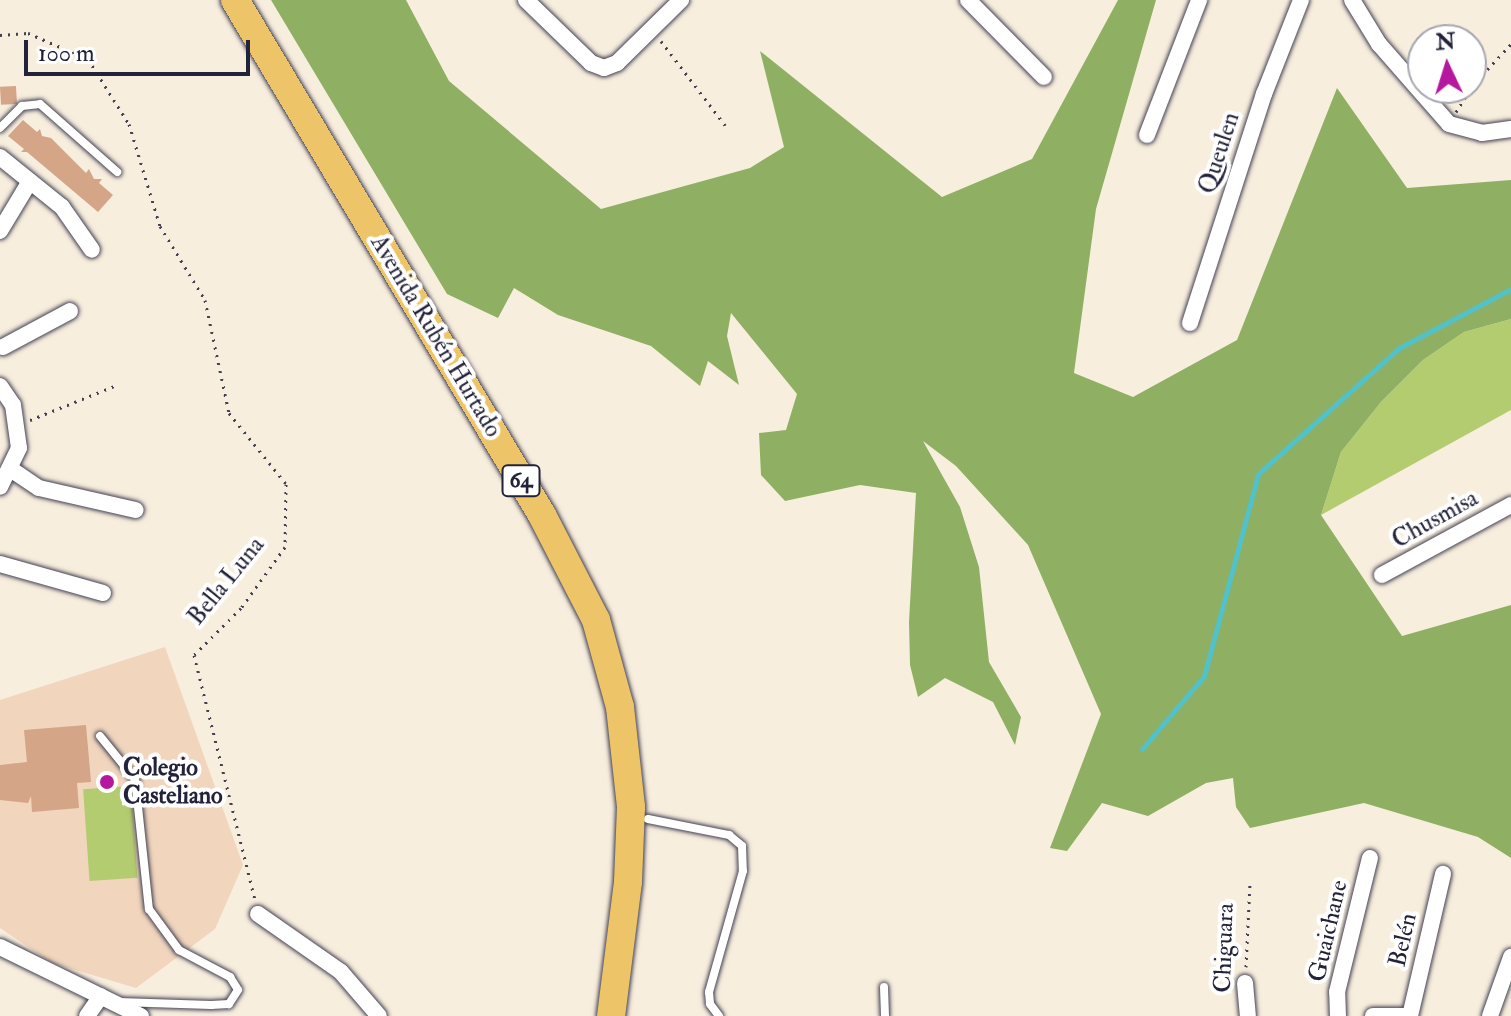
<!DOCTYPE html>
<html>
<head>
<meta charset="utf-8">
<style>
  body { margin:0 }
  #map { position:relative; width:1511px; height:1016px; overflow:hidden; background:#f8eede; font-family:"IM FELL Double Pica",serif }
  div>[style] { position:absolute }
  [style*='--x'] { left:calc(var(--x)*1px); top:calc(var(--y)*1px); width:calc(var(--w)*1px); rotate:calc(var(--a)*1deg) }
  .built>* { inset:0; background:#f1d5bd }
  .green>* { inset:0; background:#b4cc70; transform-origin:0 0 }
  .forest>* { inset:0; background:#8fb062 }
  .stream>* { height:5px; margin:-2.5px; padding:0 2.5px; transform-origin:2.5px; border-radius:2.5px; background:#53c1c8 }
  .building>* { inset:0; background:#d4a586; transform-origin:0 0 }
  .path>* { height:3px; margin-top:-1.5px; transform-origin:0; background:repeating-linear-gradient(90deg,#424153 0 2px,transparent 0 8px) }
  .roads { filter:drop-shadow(0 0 2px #424153) drop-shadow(0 0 2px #424153) }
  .service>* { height:8px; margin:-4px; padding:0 4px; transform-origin:4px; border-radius:4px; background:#fff }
  .minor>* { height:16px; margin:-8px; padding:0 8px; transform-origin:8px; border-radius:8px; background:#fff }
  .trunk>* { height:28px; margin:-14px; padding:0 14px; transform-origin:14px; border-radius:14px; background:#eec469 }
  .dots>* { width:22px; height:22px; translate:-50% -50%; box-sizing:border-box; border:4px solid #fff; border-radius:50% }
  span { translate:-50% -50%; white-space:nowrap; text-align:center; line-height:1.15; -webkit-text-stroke:8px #fff; paint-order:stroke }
  .shield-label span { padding:2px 6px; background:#fff; border:2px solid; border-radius:6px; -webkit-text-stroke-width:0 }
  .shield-label { font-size:22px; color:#22223b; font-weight:700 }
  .street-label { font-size:24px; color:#22223b }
  .poi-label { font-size:24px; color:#22223b; font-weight:700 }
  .left { translate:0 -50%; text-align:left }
  .north { position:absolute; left:1407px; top:24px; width:80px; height:80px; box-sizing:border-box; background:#fff; border:2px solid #a7a7b1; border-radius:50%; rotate:356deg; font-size:22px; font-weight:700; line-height:32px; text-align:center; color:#22223b }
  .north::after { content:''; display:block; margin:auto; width:28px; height:36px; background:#b5179e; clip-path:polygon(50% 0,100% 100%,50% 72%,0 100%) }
  .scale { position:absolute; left:24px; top:40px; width:226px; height:36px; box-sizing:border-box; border:4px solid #22223b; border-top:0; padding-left:10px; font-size:24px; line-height:28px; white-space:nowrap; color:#22223b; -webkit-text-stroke:6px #fff; paint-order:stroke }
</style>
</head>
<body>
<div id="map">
  <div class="built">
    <div style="clip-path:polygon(165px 647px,243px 865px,215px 929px,136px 988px,52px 963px,0 928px,0 700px)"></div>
  </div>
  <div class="green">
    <div style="clip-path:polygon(1511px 319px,1511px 410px,1321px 515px,1341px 452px,1381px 402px,1423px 360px,1464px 332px)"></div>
    <div style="left:131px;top:786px;width:92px;height:48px;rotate:86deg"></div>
  </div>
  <div class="forest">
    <div style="clip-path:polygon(271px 0,406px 0,449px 81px,601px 209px,750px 168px,784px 147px,760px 51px,942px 197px,1032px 159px,1118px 0,1156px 0,1096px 209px,1074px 373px,1133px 397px,1237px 340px,1337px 88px,1407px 188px,1511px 180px,1511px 319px,1464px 332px,1423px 360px,1381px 402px,1341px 452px,1321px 515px,1402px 636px,1511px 605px,1511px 858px,1478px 837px,1364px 803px,1250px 828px,1236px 807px,1233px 778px,1206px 783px,1148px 816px,1102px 803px,1067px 851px,1050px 848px,1101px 714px,1028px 545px,956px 466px,923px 441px,960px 507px,979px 567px,989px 662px,1021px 717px,1015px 745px,993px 702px,945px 678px,918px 697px,910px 665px,909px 622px,916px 493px,860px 485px,785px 501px,761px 475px,759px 433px,786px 430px,797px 394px,731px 313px,727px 336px,739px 385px,708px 361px,700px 386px,651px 346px,558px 315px,514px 288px,498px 318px,447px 294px)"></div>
  </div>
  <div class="stream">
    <div style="--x:1142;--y:749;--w:96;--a:-49.7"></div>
    <div style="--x:1204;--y:676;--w:209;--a:-75"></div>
    <div style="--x:1258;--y:474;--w:189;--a:-41.8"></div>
    <div style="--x:1399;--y:348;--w:127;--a:-27.8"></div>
  </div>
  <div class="building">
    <div style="left:16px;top:86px;width:18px;height:16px;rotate:87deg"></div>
    <div style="clip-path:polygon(23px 120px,37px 132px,40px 129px,42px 136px,51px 138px,86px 173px,89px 169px,94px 179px,102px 179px,99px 183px,113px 195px,98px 212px,27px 152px,21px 152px,24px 149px,8px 136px)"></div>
    <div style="clip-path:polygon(86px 725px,91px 782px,77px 783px,79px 808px,32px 812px,31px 796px,28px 803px,0 800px,0 765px,27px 762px,24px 730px)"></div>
  </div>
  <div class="path">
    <div style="--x:0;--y:35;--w:28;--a:-4"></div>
    <div style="--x:28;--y:33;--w:65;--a:23.4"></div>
    <div style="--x:88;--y:59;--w:77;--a:57.8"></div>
    <div style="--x:129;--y:124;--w:107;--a:73.1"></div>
    <div style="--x:160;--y:226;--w:87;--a:58.7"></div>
    <div style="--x:205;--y:300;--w:116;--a:78"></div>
    <div style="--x:229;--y:413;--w:91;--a:51.2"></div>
    <div style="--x:286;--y:484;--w:63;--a:90.9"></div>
    <div style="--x:285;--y:547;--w:75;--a:125.8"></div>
    <div style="--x:241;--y:608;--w:66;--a:135"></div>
    <div style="--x:194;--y:655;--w:252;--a:76"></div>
    <div style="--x:661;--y:41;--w:106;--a:52.7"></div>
    <div style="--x:1471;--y:87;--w:59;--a:-47.1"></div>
    <div style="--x:1456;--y:112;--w:28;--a:-58"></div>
    <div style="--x:30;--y:420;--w:94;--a:-21.9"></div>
    <div style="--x:1246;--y:967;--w:86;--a:-87.3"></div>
  </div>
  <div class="roads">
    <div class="service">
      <div style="--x:0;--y:128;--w:31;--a:-45"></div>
      <div style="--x:22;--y:106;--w:18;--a:-6"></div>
      <div style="--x:40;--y:104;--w:103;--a:41.4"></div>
      <div style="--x:100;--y:736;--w:55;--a:50.9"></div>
      <div style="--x:135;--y:779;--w:131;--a:83.9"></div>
      <div style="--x:149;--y:909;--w:51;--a:53.8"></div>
      <div style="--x:179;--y:950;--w:58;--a:27.9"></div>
      <div style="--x:230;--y:977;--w:15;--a:58"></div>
      <div style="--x:238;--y:990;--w:17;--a:123"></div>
      <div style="--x:229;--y:1004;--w:18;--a:177"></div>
      <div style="--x:211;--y:1005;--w:92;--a:-178.1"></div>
      <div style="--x:648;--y:819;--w:83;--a:11.2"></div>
      <div style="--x:729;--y:835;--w:17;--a:40"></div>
      <div style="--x:742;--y:846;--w:25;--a:88"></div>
      <div style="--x:743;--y:871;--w:126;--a:105.7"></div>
      <div style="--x:709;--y:992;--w:12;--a:85"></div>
      <div style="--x:710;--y:1004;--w:15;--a:53"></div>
      <div style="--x:884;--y:987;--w:29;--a:88"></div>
    </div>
    <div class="minor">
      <div style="--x:526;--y:0;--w:91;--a:44.1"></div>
      <div style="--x:591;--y:63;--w:14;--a:21"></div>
      <div style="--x:604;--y:68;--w:14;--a:-21"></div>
      <div style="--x:617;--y:63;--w:90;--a:-44.5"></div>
      <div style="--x:968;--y:0;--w:108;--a:45.4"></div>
      <div style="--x:1352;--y:0;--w:52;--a:58.5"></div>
      <div style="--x:1379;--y:44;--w:106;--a:48.8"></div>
      <div style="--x:1449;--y:124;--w:34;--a:15"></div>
      <div style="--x:1482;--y:133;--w:29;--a:-8"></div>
      <div style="--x:1147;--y:135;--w:145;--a:-68.9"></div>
      <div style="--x:0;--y:157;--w:80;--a:38.9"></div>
      <div style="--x:62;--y:207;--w:52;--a:55.1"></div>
      <div style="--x:0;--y:231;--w:58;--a:-59"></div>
      <div style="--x:1190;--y:323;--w:241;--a:-72.1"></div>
      <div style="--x:1264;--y:94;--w:101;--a:-68.5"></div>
      <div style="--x:3;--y:347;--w:76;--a:-28.2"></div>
      <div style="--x:0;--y:386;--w:23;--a:56"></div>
      <div style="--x:13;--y:405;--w:43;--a:82.1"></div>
      <div style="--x:19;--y:448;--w:43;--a:116"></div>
      <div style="--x:12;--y:470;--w:32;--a:34"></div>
      <div style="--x:39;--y:488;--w:99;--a:12.8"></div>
      <div style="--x:0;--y:564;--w:107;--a:15.7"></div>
      <div style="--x:1382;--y:575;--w:147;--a:-28.5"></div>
      <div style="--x:258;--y:914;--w:101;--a:34.9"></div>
      <div style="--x:341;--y:972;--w:58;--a:49.2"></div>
      <div style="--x:0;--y:947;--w:157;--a:26.1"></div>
      <div style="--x:1245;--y:983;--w:33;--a:85"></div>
      <div style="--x:87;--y:1016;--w:24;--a:-55"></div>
      <div style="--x:1338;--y:1016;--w:24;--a:-92"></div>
      <div style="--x:1337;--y:992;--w:138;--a:-76.2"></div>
      <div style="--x:1373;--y:1016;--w:37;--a:0"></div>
      <div style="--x:1410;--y:1016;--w:146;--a:-76.9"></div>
      <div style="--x:1490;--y:1016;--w:63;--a:-70.4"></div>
    </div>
    <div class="trunk">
      <div style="--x:235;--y:0;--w:600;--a:59.2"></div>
      <div style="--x:542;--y:515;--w:118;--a:62.8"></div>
      <div style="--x:596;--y:620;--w:90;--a:74.6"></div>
      <div style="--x:620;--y:707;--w:101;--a:83.7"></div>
      <div style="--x:631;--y:807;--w:75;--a:92.3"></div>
      <div style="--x:628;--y:882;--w:135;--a:97.2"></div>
    </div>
  </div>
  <div class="dots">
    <div style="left:107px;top:782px;background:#b5179e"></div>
  </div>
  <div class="shield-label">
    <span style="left:521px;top:481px">64</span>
  </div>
  <div class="street-label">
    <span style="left:1219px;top:153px;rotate:-72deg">Queulen</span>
    <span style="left:436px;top:336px;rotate:59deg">Avenida Rubén Hurtado</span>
    <span style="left:1435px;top:519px;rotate:-29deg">Chusmisa</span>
    <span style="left:226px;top:581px;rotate:-51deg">Bella Luna</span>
    <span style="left:1328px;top:931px;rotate:-77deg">Guaichane</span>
    <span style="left:1403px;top:940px;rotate:-77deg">Belén</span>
    <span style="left:1224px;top:948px;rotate:-88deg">Chiguara</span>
  </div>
  <div class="poi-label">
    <span class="left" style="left:123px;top:782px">Colegio<br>Casteliano</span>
  </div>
  <div class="north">N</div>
  <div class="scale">100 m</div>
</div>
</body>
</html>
